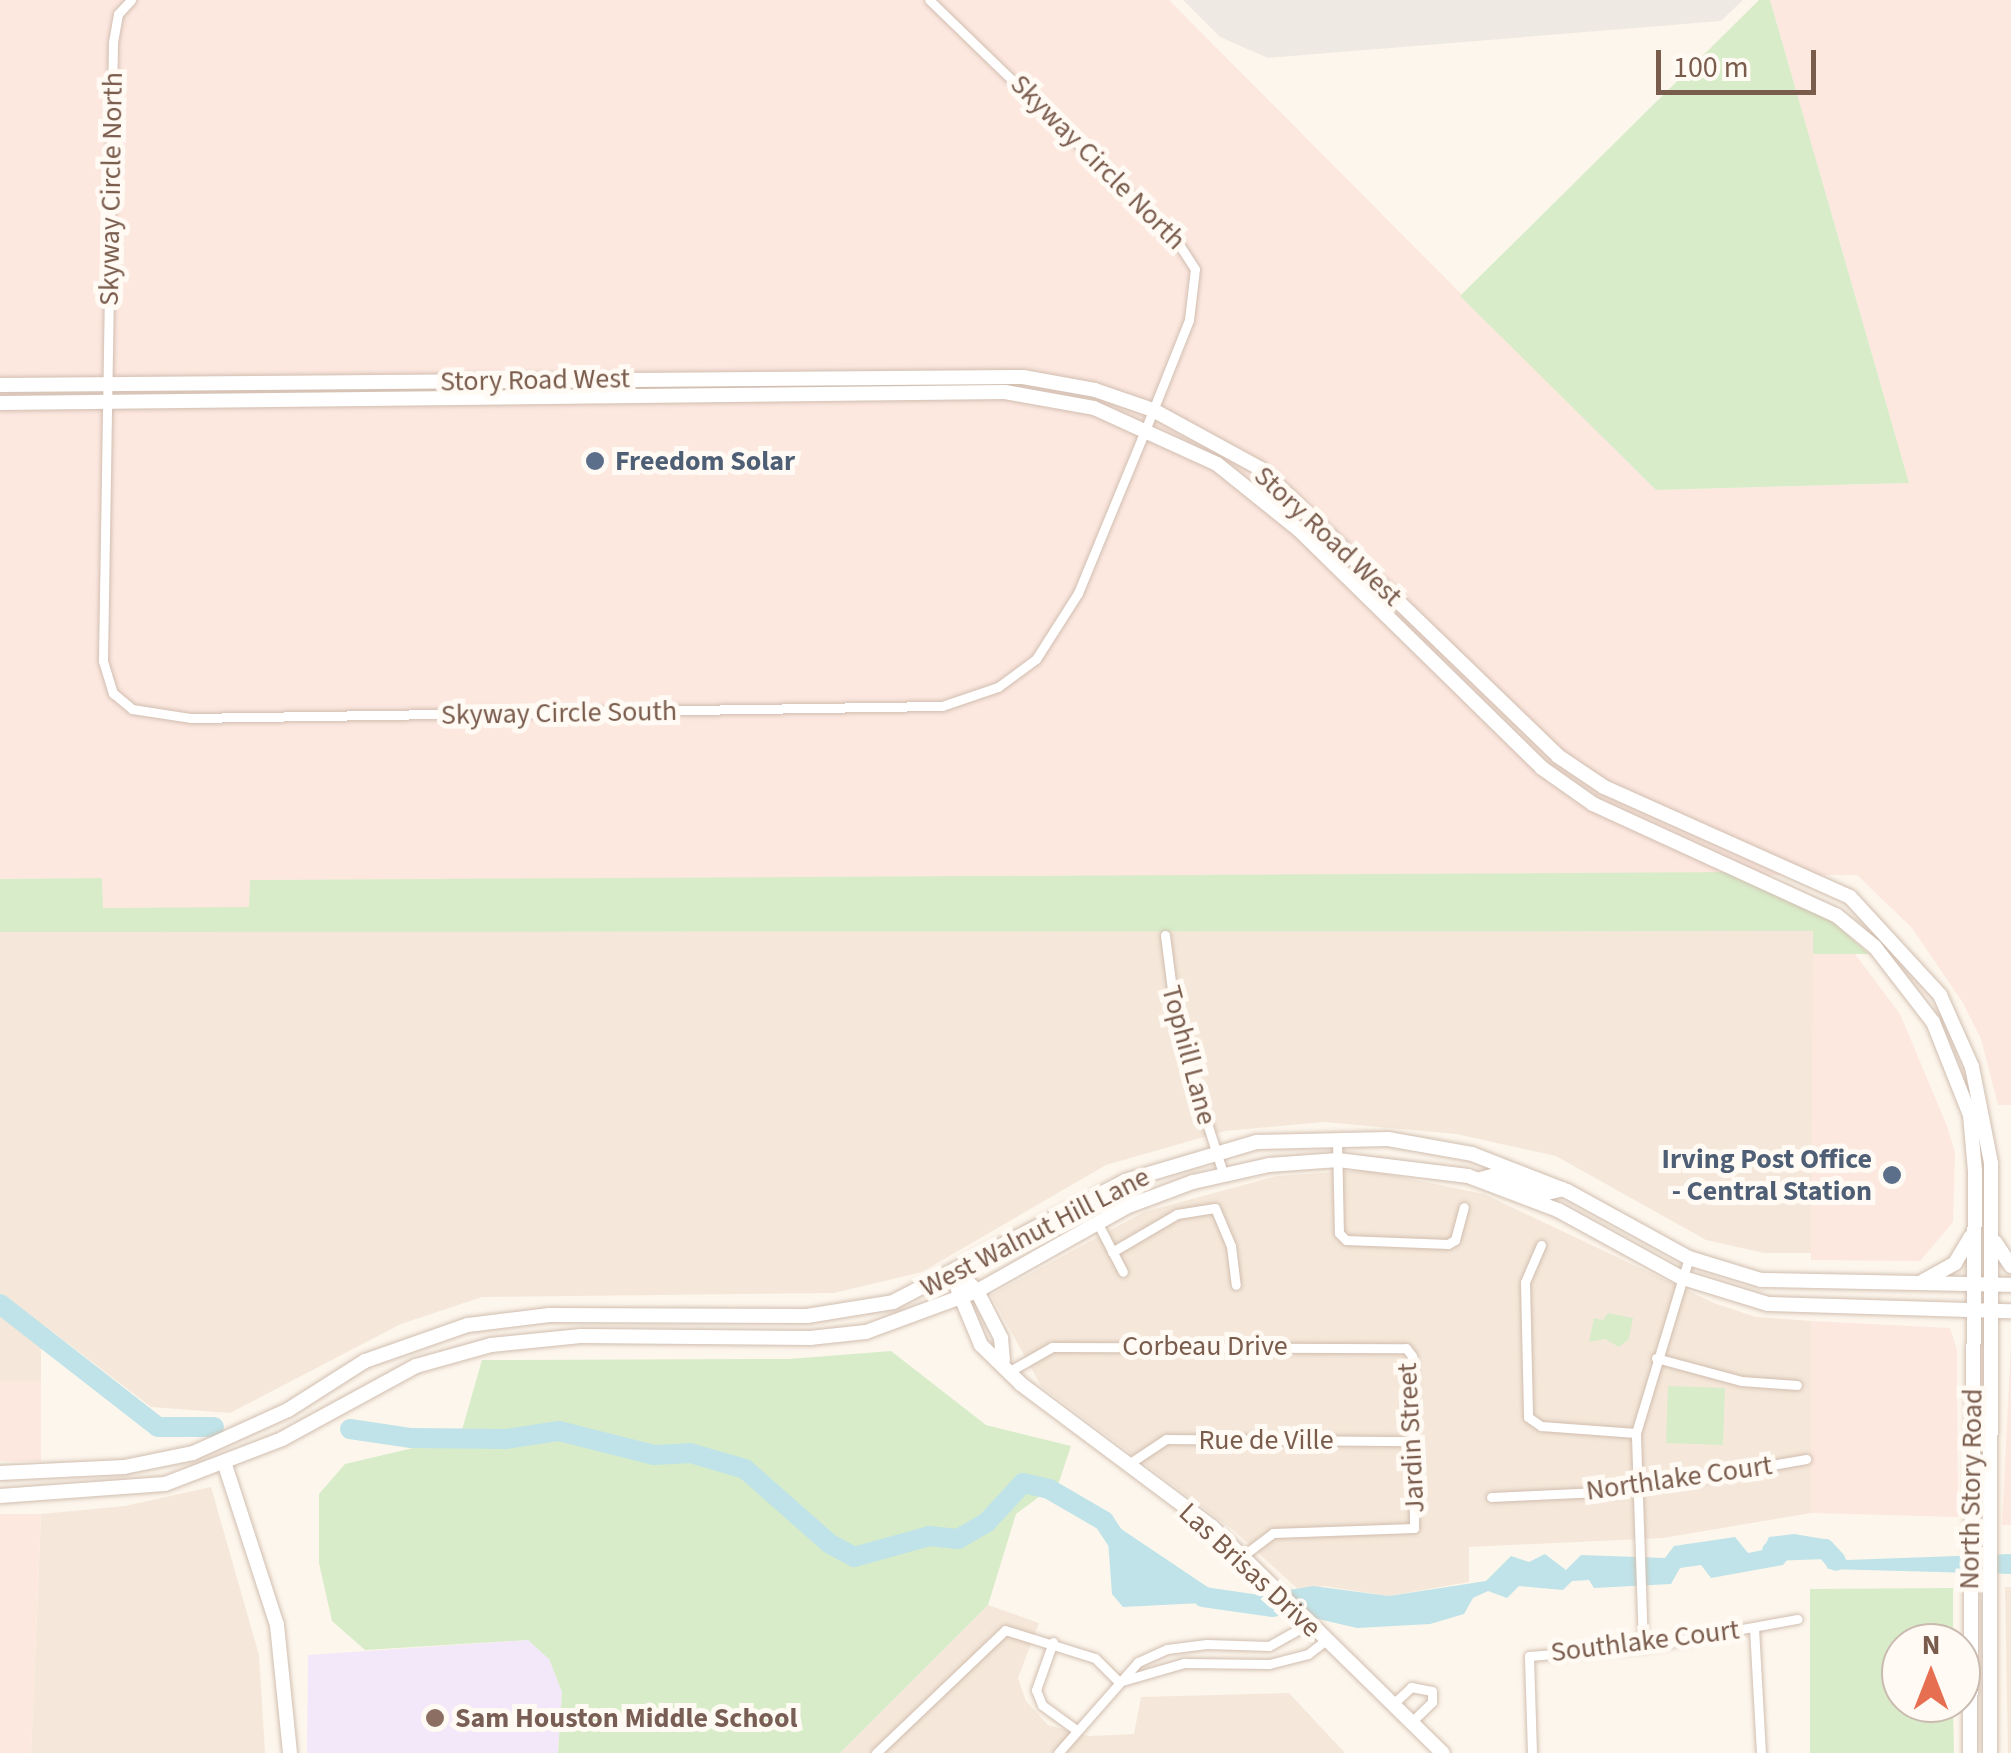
<!DOCTYPE html>
<html>
<head>
<meta charset="utf-8">
<style>
  body { margin:0 }
  #map { position:relative; width:2011px; height:1753px; overflow:hidden; background:#fdf6ec; font-family:"Source Sans 3",sans-serif }
  div>[style] { position:absolute }
  [style*='--x'] { left:calc(var(--x)*1px); top:calc(var(--y)*1px); width:calc(var(--w)*1px); rotate:calc(var(--a)*1deg) }
  .residential>* { inset:0; background:#f5e8da }
  .commercial>* { inset:0; background:#fde8e0; transform-origin:0 0 }
  .industrial>* { inset:0; background:#efe9e4 }
  .education>* { inset:0; background:#f3e8fa }
  .green>* { inset:0; background:#d8ecc9; transform-origin:0 0 }
  .water>* { inset:0; background:#bfe3e8 }
  .river>* { height:20px; margin:-10px; padding:0 10px; transform-origin:10px; border-radius:10px; background:#bfe3e8 }
  .roads { filter:drop-shadow(0 0 2px #d1beb0) drop-shadow(0 0 2px #d1beb0) }
  .street>* { height:9px; margin:-4.5px; padding:0 4.5px; transform-origin:4.5px; border-radius:4.5px; background:#fff }
  .secondary>* { height:14px; margin:-7px; padding:0 7px; transform-origin:7px; border-radius:7px; background:#fff }
  .dots>* { width:28px; height:28px; translate:-50% -50%; box-sizing:border-box; border:5px solid #fffaf3; border-radius:50% }
  span { translate:-50% -50%; white-space:nowrap; text-align:center; line-height:1.15; -webkit-text-stroke:10px #fffaf3; paint-order:stroke }
  .street-label { font-size:28px; color:#7a5c4d }
  .service-label { font-size:28px; color:#4e5e75; font-weight:700 }
  .left { translate:0 -50%; text-align:left }
  .right { translate:-100% -50%; text-align:right }
  .education-label { font-size:28px; color:#785e54; font-weight:700 }
  .north { position:absolute; left:1881px; top:1623px; width:100px; height:100px; box-sizing:border-box; background:#fffaf3; border:2px solid #cabbb1; border-radius:50%; rotate:0deg; font-size:28px; font-weight:700; line-height:40px; text-align:center; color:#7a5c4d }
  .north::after { content:''; display:block; margin:auto; width:35px; height:45px; background:#e76f51; clip-path:polygon(50% 0,100% 100%,50% 72%,0 100%) }
  .scale { position:absolute; left:1656px; top:50px; width:160px; height:45px; box-sizing:border-box; border:5px solid #7a5c4d; border-top:0; padding-left:12px; font-size:30px; line-height:35px; white-space:nowrap; color:#7a5c4d; -webkit-text-stroke:8px #fffaf3; paint-order:stroke }
</style>
</head>
<body>
<div id="map">
  <div class="residential">
    <div style="clip-path:polygon(786px 927px,1813px 931px,1813px 1253px,1764px 1253px,1706px 1240px,1556px 1156px,1456px 1134px,1324px 1122px,1225px 1131px,1106px 1165px,922px 1272px,834px 1293px,482px 1297px,401px 1324px,230px 1413px,151px 1407px,41px 1323px,41px 1381px,0 1381px,0 930px)"></div>
    <div style="clip-path:polygon(1366px 1170px,1484px 1194px,1714px 1303px,1756px 1317px,1811px 1321px,1811px 1513px,1663px 1538px,1469px 1547px,1469px 1582px,1389px 1596px,1323px 1586px,1302px 1593px,1233px 1530px,1041px 1386px,991px 1295px,1144px 1212px,1277px 1176px)"></div>
    <div style="clip-path:polygon(211px 1487px,259px 1655px,265px 1753px,31px 1753px,41px 1514px,125px 1506px)"></div>
    <div style="clip-path:polygon(2005px 1587px,2011px 1587px,2011px 1753px,2008px 1753px)"></div>
    <div style="clip-path:polygon(988px 1605px,1039px 1623px,1018px 1678px,1026px 1701px,1048px 1725px,1089px 1736px,1134px 1734px,1141px 1697px,1289px 1693px,1345px 1753px,840px 1753px)"></div>
  </div>
  <div class="commercial">
    <div style="clip-path:polygon(0 0,1169px 0,1656px 490px,1909px 483px,1770px 0,2011px 0,2011px 1105px,1998px 1105px,1981px 1039px,1963px 1003px,1912px 928px,1857px 875px,251px 880px,250px 908px,102px 908px,101px 878px,0 879px)"></div>
    <div style="clip-path:polygon(1813px 954px,1855px 954px,1900px 1014px,1947px 1126px,1955px 1152px,1953px 1222px,1920px 1261px,1811px 1260px)"></div>
    <div style="clip-path:polygon(1811px 1321px,1950px 1328px,1957px 1350px,1958px 1517px,1811px 1513px)"></div>
    <div style="clip-path:polygon(2011px 1343px,2011px 1525px,2002px 1525px)"></div>
    <div style="left:0;top:1381px;width:41px;height:80px"></div>
    <div style="clip-path:polygon(0 1514px,41px 1514px,31px 1753px,0 1753px)"></div>
  </div>
  <div class="industrial">
    <div style="clip-path:polygon(1183px 0,1743px 0,1721px 21px,1268px 58px,1220px 37px)"></div>
  </div>
  <div class="education">
    <div style="clip-path:polygon(528px 1640px,549px 1659px,562px 1692px,558px 1753px,307px 1753px,308px 1655px)"></div>
  </div>
  <div class="green">
    <div style="clip-path:polygon(1759px 0,1770px 0,1909px 483px,1656px 490px,1460px 296px)"></div>
    <div style="clip-path:polygon(1739px 872px,1832px 921px,1869px 954px,1813px 954px,1813px 931px,0 932px,0 879px,102px 878px,103px 908px,249px 907px,250px 880px)"></div>
    <div style="clip-path:polygon(1608px 1313px,1633px 1318px,1629px 1339px,1619px 1347px,1605px 1339px,1589px 1342px,1594px 1318px,1603px 1320px)"></div>
    <div style="clip-path:polygon(891px 1351px,986px 1425px,1071px 1446px,1059px 1482px,1016px 1514px,988px 1605px,840px 1753px,558px 1753px,562px 1692px,549px 1659px,528px 1640px,365px 1650px,332px 1621px,319px 1563px,319px 1494px,345px 1464px,460px 1437px,482px 1360px,789px 1359px)"></div>
    <div style="left:1668px;top:1386px;width:57px;height:57px;rotate:2deg"></div>
    <div style="clip-path:polygon(1953px 1588px,1953px 1643px,1901px 1643px,1901px 1703px,1953px 1703px,1954px 1753px,1810px 1753px,1810px 1589px)"></div>
  </div>
  <div class="water">
    <div style="clip-path:polygon(1081px 1502px,1212px 1590px,1253px 1596px,1313px 1586px,1389px 1596px,1486px 1581px,1511px 1556px,1529px 1562px,1545px 1554px,1566px 1570px,1581px 1555px,1665px 1558px,1674px 1546px,1735px 1537px,1748px 1553px,1763px 1550px,1769px 1537px,1794px 1534px,1830px 1540px,1830px 1552px,1847px 1560px,2011px 1554px,2011px 1574px,1828px 1569px,1813px 1541px,1799px 1545px,1783px 1565px,1711px 1578px,1701px 1565px,1680px 1568px,1671px 1584px,1594px 1588px,1589px 1580px,1572px 1581px,1563px 1590px,1519px 1586px,1507px 1598px,1488px 1591px,1473px 1598px,1464px 1614px,1430px 1624px,1357px 1628px,1241px 1601px,1123px 1607px,1112px 1594px,1108px 1540px,1125px 1536px,1076px 1513px)"></div>
  </div>
  <div class="river">
    <div style="--x:0;--y:1304;--w:200;--a:37.9"></div>
    <div style="--x:158;--y:1427;--w:56;--a:0"></div>
    <div style="--x:350;--y:1429;--w:62;--a:8.4"></div>
    <div style="--x:411;--y:1438;--w:95;--a:0.6"></div>
    <div style="--x:506;--y:1439;--w:54;--a:-8.6"></div>
    <div style="--x:559;--y:1431;--w:98;--a:14.2"></div>
    <div style="--x:654;--y:1455;--w:36;--a:-3"></div>
    <div style="--x:690;--y:1453;--w:57;--a:16.2"></div>
    <div style="--x:745;--y:1469;--w:113;--a:41.4"></div>
    <div style="--x:830;--y:1544;--w:27;--a:28"></div>
    <div style="--x:854;--y:1557;--w:78;--a:-15.6"></div>
    <div style="--x:929;--y:1536;--w:29;--a:6"></div>
    <div style="--x:958;--y:1539;--w:34;--a:-30"></div>
    <div style="--x:987;--y:1522;--w:53;--a:-47.3"></div>
    <div style="--x:1023;--y:1483;--w:27;--a:13"></div>
    <div style="--x:1049;--y:1489;--w:64;--a:30.2"></div>
    <div style="--x:1104;--y:1521;--w:45;--a:56.7"></div>
    <div style="--x:1772;--y:1551;--w:53;--a:-2.2"></div>
    <div style="--x:1825;--y:1549;--w:16;--a:47"></div>
    <div style="--x:1203;--y:1597;--w:71;--a:8.1"></div>
  </div>
  <div class="roads">
    <div class="street">
      <div style="--x:131;--y:0;--w:19;--a:133"></div>
      <div style="--x:118;--y:14;--w:29;--a:100"></div>
      <div style="--x:113;--y:43;--w:618;--a:90.93"></div>
      <div style="--x:103;--y:661;--w:34;--a:73"></div>
      <div style="--x:113;--y:693;--w:25;--a:40"></div>
      <div style="--x:132;--y:709;--w:60;--a:8.7"></div>
      <div style="--x:191;--y:718;--w:751;--a:-0.92"></div>
      <div style="--x:942;--y:706;--w:59;--a:-18.7"></div>
      <div style="--x:998;--y:687;--w:47;--a:-36.4"></div>
      <div style="--x:1036;--y:659;--w:78;--a:-57.5"></div>
      <div style="--x:1078;--y:593;--w:178;--a:-67.6"></div>
      <div style="--x:1146;--y:428;--w:116;--a:-68.3"></div>
      <div style="--x:1189;--y:320;--w:51;--a:-83.3"></div>
      <div style="--x:1195;--y:269;--w:37;--a:-123"></div>
      <div style="--x:1175;--y:238;--w:342;--a:-135.9"></div>
      <div style="--x:1165;--y:935;--w:95;--a:82.7"></div>
      <div style="--x:1177;--y:1029;--w:151;--a:72.3"></div>
      <div style="--x:1337;--y:1140;--w:93;--a:88.8"></div>
      <div style="--x:1339;--y:1233;--w:10;--a:45"></div>
      <div style="--x:1346;--y:1240;--w:102;--a:2.2"></div>
      <div style="--x:1448;--y:1244;--w:8;--a:-30"></div>
      <div style="--x:1455;--y:1240;--w:34;--a:-75"></div>
      <div style="--x:1097;--y:1222;--w:56;--a:62.5"></div>
      <div style="--x:1541;--y:1245;--w:40;--a:113.4"></div>
      <div style="--x:1525;--y:1282;--w:135;--a:88.7"></div>
      <div style="--x:1528;--y:1417;--w:16;--a:35"></div>
      <div style="--x:1541;--y:1426;--w:95;--a:4.2"></div>
      <div style="--x:1112;--y:1252;--w:75;--a:-30.3"></div>
      <div style="--x:1177;--y:1214;--w:38;--a:-9"></div>
      <div style="--x:1215;--y:1208;--w:41;--a:67.2"></div>
      <div style="--x:1231;--y:1246;--w:39;--a:83"></div>
      <div style="--x:1656;--y:1358;--w:88;--a:15.1"></div>
      <div style="--x:1741;--y:1381;--w:56;--a:4.1"></div>
      <div style="--x:1010;--y:1371;--w:48;--a:-29.7"></div>
      <div style="--x:1052;--y:1347;--w:354;--a:0.2"></div>
      <div style="--x:1406;--y:1348;--w:10;--a:53"></div>
      <div style="--x:1412;--y:1356;--w:172;--a:89.3"></div>
      <div style="--x:1414;--y:1528;--w:141;--a:178"></div>
      <div style="--x:1273;--y:1533;--w:39;--a:143"></div>
      <div style="--x:1127;--y:1465;--w:47;--a:-33.7"></div>
      <div style="--x:1166;--y:1439;--w:248;--a:0.5"></div>
      <div style="--x:1491;--y:1497;--w:130;--a:-2.6"></div>
      <div style="--x:1621;--y:1491;--w:188;--a:-9.8"></div>
      <div style="--x:1754;--y:1628;--w:125;--a:86.8"></div>
      <div style="--x:1053;--y:1642;--w:51;--a:109.5"></div>
      <div style="--x:1036;--y:1690;--w:16;--a:68"></div>
      <div style="--x:1042;--y:1705;--w:41;--a:36"></div>
      <div style="--x:1643;--y:1647;--w:214;--a:-91.9"></div>
      <div style="--x:1636;--y:1433;--w:183;--a:-73.2"></div>
      <div style="--x:1122;--y:1681;--w:65;--a:-16.2"></div>
      <div style="--x:1184;--y:1663;--w:85;--a:0.7"></div>
      <div style="--x:1269;--y:1664;--w:40;--a:-14.4"></div>
      <div style="--x:1308;--y:1654;--w:23;--a:-38"></div>
      <div style="--x:1393;--y:1704;--w:25;--a:-43"></div>
      <div style="--x:1411;--y:1687;--w:21;--a:11"></div>
      <div style="--x:1432;--y:1691;--w:11;--a:90"></div>
      <div style="--x:1432;--y:1702;--w:29;--a:136"></div>
      <div style="--x:876;--y:1753;--w:178;--a:-43.6"></div>
      <div style="--x:1005;--y:1630;--w:94;--a:17.3"></div>
      <div style="--x:1095;--y:1658;--w:34;--a:45"></div>
      <div style="--x:1058;--y:1753;--w:121;--a:-48.7"></div>
      <div style="--x:1138;--y:1662;--w:32;--a:-24"></div>
      <div style="--x:1167;--y:1649;--w:40;--a:-7.1"></div>
      <div style="--x:1207;--y:1644;--w:62;--a:1.8"></div>
      <div style="--x:1269;--y:1646;--w:47;--a:-29.3"></div>
      <div style="--x:1532;--y:1753;--w:97;--a:-91.8"></div>
      <div style="--x:1529;--y:1656;--w:114;--a:-4.5"></div>
      <div style="--x:1643;--y:1647;--w:157;--a:-10.3"></div>
    </div>
    <div class="secondary">
      <div style="--x:0;--y:385;--w:1023;--a:-0.45"></div>
      <div style="--x:1023;--y:377;--w:73;--a:10.2"></div>
      <div style="--x:1095;--y:390;--w:61;--a:19"></div>
      <div style="--x:1153;--y:410;--w:123;--a:28.6"></div>
      <div style="--x:1261;--y:469;--w:413;--a:44"></div>
      <div style="--x:1558;--y:756;--w:55;--a:34"></div>
      <div style="--x:1604;--y:787;--w:269;--a:24.1"></div>
      <div style="--x:1850;--y:897;--w:133;--a:47.4"></div>
      <div style="--x:1940;--y:995;--w:79;--a:66"></div>
      <div style="--x:1972;--y:1067;--w:98;--a:78.8"></div>
      <div style="--x:1991;--y:1163;--w:590;--a:90.1"></div>
      <div style="--x:0;--y:403;--w:1005;--a:-0.63"></div>
      <div style="--x:1005;--y:392;--w:90;--a:10.2"></div>
      <div style="--x:1094;--y:408;--w:135;--a:24.5"></div>
      <div style="--x:1217;--y:464;--w:105;--a:38.8"></div>
      <div style="--x:1299;--y:530;--w:340;--a:44.4"></div>
      <div style="--x:1542;--y:768;--w:62;--a:35.2"></div>
      <div style="--x:1593;--y:804;--w:267;--a:24.6"></div>
      <div style="--x:1836;--y:915;--w:50;--a:39.4"></div>
      <div style="--x:1875;--y:947;--w:95;--a:52.3"></div>
      <div style="--x:1933;--y:1022;--w:100;--a:68.3"></div>
      <div style="--x:1970;--y:1115;--w:56;--a:84.9"></div>
      <div style="--x:1975;--y:1171;--w:582;--a:90.49"></div>
      <div style="--x:1481;--y:1179;--w:19;--a:-16"></div>
      <div style="--x:1499;--y:1174;--w:52;--a:21.6"></div>
      <div style="--x:1547;--y:1193;--w:16;--a:-14"></div>
      <div style="--x:1995;--y:1242;--w:29;--a:56"></div>
      <div style="--x:958;--y:1273;--w:26;--a:43"></div>
      <div style="--x:977;--y:1291;--w:53;--a:62.9"></div>
      <div style="--x:1001;--y:1338;--w:22;--a:85"></div>
      <div style="--x:1923;--y:1281;--w:37;--a:-29"></div>
      <div style="--x:1955;--y:1263;--w:31;--a:-59"></div>
      <div style="--x:958;--y:1290;--w:60;--a:67.3"></div>
      <div style="--x:981;--y:1345;--w:56;--a:44.3"></div>
      <div style="--x:1021;--y:1384;--w:239;--a:36.8"></div>
      <div style="--x:1212;--y:1527;--w:323;--a:44.4"></div>
      <div style="--x:225;--y:1465;--w:168;--a:72"></div>
      <div style="--x:277;--y:1625;--w:129;--a:84.2"></div>
      <div style="--x:0;--y:1473;--w:124;--a:-2.8"></div>
      <div style="--x:124;--y:1467;--w:70;--a:-11.5"></div>
      <div style="--x:193;--y:1453;--w:104;--a:-24.4"></div>
      <div style="--x:288;--y:1410;--w:91;--a:-32.5"></div>
      <div style="--x:365;--y:1361;--w:109;--a:-19.3"></div>
      <div style="--x:468;--y:1325;--w:82;--a:-7"></div>
      <div style="--x:549;--y:1315;--w:258;--a:0.2"></div>
      <div style="--x:807;--y:1316;--w:87;--a:-9.2"></div>
      <div style="--x:893;--y:1302;--w:262;--a:-27.5"></div>
      <div style="--x:1125;--y:1181;--w:138;--a:-16.5"></div>
      <div style="--x:1257;--y:1142;--w:131;--a:-1.3"></div>
      <div style="--x:1388;--y:1139;--w:85;--a:10.1"></div>
      <div style="--x:1472;--y:1154;--w:102;--a:21.3"></div>
      <div style="--x:1567;--y:1191;--w:139;--a:28.8"></div>
      <div style="--x:1689;--y:1258;--w:75;--a:17"></div>
      <div style="--x:1761;--y:1280;--w:250;--a:1.1"></div>
      <div style="--x:0;--y:1496;--w:165;--a:-4.2"></div>
      <div style="--x:165;--y:1484;--w:125;--a:-21"></div>
      <div style="--x:282;--y:1439;--w:153;--a:-28.6"></div>
      <div style="--x:416;--y:1366;--w:78;--a:-15.6"></div>
      <div style="--x:491;--y:1345;--w:90;--a:-5.7"></div>
      <div style="--x:581;--y:1336;--w:229;--a:0.5"></div>
      <div style="--x:810;--y:1338;--w:56;--a:-6.1"></div>
      <div style="--x:866;--y:1332;--w:118;--a:-20.3"></div>
      <div style="--x:977;--y:1291;--w:171;--a:-29.4"></div>
      <div style="--x:1126;--y:1207;--w:72;--a:-20.5"></div>
      <div style="--x:1193;--y:1182;--w:78;--a:-12.6"></div>
      <div style="--x:1269;--y:1165;--w:69;--a:-4.1"></div>
      <div style="--x:1338;--y:1160;--w:131;--a:7"></div>
      <div style="--x:1468;--y:1176;--w:96;--a:20.7"></div>
      <div style="--x:1558;--y:1210;--w:139;--a:28.8"></div>
      <div style="--x:1680;--y:1277;--w:92;--a:17.1"></div>
      <div style="--x:1768;--y:1304;--w:243;--a:1.7"></div>
    </div>
  </div>
  <div class="dots">
    <div style="left:595px;top:461px;background:#5c6f8a"></div>
    <div style="left:1892px;top:1175px;background:#5c6f8a"></div>
    <div style="left:435px;top:1718px;background:#8d6e63"></div>
  </div>
  <div class="street-label">
    <span style="left:1098px;top:162px;rotate:45deg">Skyway Circle North</span>
    <span style="left:111px;top:189px;rotate:-89deg">Skyway Circle North</span>
    <span style="left:535px;top:380px;rotate:-1deg">Story Road West</span>
    <span style="left:1328px;top:536px;rotate:43deg">Story Road West</span>
    <span style="left:559px;top:713px;rotate:-1deg">Skyway Circle South</span>
    <span style="left:1189px;top:1055px;rotate:75deg">Tophill Lane</span>
    <span style="left:1035px;top:1232px;rotate:-27deg">West Walnut Hill Lane</span>
    <span style="left:1205px;top:1346px">Corbeau Drive</span>
    <span style="left:1411px;top:1438px;rotate:-93deg">Jardin Street</span>
    <span style="left:1266px;top:1440px">Rue de Ville</span>
    <span style="left:1679px;top:1478px;rotate:-8deg">Northlake Court</span>
    <span style="left:1971px;top:1489px;rotate:-89deg">North Story Road</span>
    <span style="left:1250px;top:1570px;rotate:43deg">Las Brisas Drive</span>
    <span style="left:1645px;top:1641px;rotate:-7deg">Southlake Court</span>
  </div>
  <div class="service-label">
    <span class="left" style="left:615px;top:461px">Freedom Solar</span>
    <span class="right" style="left:1872px;top:1175px">Irving Post Office<br>- Central Station</span>
  </div>
  <div class="education-label">
    <span class="left" style="left:455px;top:1718px">Sam Houston Middle School</span>
  </div>
  <div class="north">N</div>
  <div class="scale">100 m</div>
</div>
</body>
</html>
